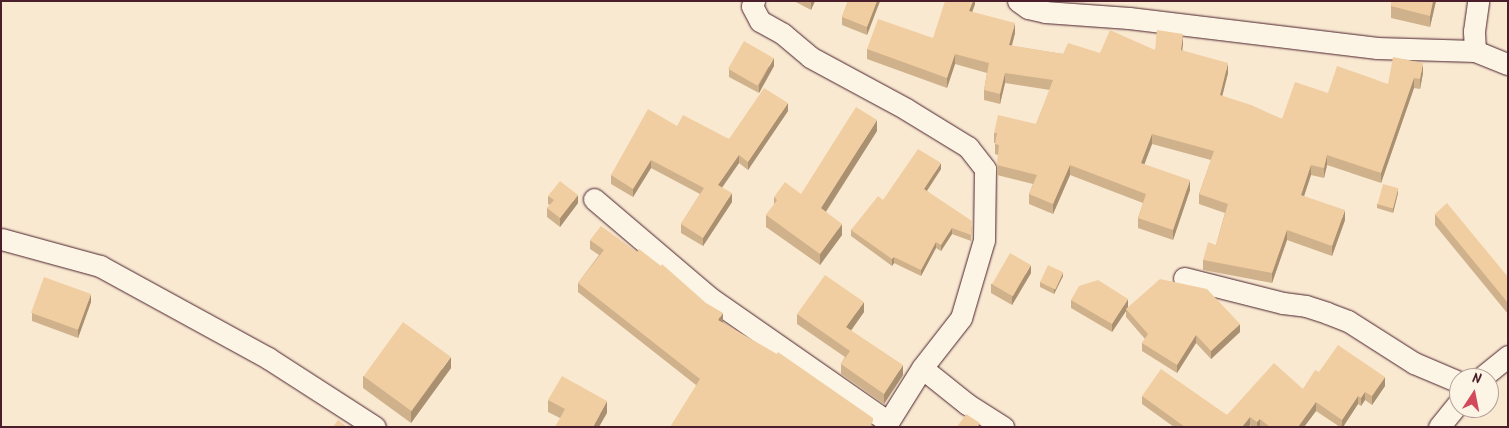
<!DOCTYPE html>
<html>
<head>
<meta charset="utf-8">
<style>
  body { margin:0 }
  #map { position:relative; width:1509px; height:428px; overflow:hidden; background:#f9e9d1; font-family:Kalam,sans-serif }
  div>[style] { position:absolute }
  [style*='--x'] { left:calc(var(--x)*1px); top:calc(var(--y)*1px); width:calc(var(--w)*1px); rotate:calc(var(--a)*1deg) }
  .roads { filter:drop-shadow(0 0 1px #4a1f2b) drop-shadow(0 0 1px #4a1f2b) }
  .minor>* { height:21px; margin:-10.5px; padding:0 10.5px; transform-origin:10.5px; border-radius:10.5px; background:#fcf5e5 }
  .wall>* { inset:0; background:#cfb18b }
  .shaded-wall>* { inset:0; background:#a99071 }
  .building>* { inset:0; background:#f1cea2; transform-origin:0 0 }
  span { translate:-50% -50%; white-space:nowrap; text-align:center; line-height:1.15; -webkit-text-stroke:4.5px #fcf5e5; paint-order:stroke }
  .frame { position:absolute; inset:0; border:2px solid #4a1f2b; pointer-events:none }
  .north { position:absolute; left:1449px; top:368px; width:50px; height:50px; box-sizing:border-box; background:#fcf5e5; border:1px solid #b59f9b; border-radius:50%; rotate:11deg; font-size:14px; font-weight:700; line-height:20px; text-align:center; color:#4a1f2b }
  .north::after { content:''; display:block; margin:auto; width:18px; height:22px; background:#d1495b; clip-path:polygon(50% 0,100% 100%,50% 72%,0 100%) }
</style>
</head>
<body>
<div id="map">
  <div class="roads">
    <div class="minor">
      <div style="--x:754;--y:1;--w:5;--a:112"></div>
      <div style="--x:752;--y:6;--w:17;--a:62"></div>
      <div style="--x:760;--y:21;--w:26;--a:29"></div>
      <div style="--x:783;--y:34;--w:35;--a:40"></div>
      <div style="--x:810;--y:57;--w:109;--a:28.4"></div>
      <div style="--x:906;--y:109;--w:73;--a:31.5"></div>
      <div style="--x:968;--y:147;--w:28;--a:52"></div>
      <div style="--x:985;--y:169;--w:71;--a:90.8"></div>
      <div style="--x:984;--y:240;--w:81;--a:106.4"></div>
      <div style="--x:961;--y:318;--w:63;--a:128"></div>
      <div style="--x:922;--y:368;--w:70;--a:122.1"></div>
      <div style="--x:1018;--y:1;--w:12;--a:35"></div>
      <div style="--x:1028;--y:8;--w:17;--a:13"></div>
      <div style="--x:1045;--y:12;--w:84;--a:4.1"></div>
      <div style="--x:1129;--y:18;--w:250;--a:6.9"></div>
      <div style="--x:1377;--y:48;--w:98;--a:1.8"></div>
      <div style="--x:1475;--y:51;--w:35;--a:22"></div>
      <div style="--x:1475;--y:51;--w:20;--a:-93"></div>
      <div style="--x:1474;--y:31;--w:30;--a:-82"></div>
      <div style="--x:594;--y:199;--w:151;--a:40.4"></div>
      <div style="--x:709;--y:297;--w:218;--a:34.9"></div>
      <div style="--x:1;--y:239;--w:103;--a:15.3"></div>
      <div style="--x:100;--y:266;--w:192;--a:28.7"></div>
      <div style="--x:268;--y:358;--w:127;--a:32.8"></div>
      <div style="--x:1184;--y:278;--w:102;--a:14.2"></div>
      <div style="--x:1283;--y:303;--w:23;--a:7"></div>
      <div style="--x:1306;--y:306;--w:22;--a:18"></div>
      <div style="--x:1327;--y:313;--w:22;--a:21"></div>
      <div style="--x:1348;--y:321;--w:78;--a:32.5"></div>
      <div style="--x:1414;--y:363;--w:49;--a:22.9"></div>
      <div style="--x:922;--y:368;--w:58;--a:38.7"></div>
      <div style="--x:967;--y:404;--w:43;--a:32.6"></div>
      <div style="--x:1481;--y:378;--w:35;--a:-39"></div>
      <div style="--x:1439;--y:427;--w:32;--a:-51"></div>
    </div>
  </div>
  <div class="wall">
    <div style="clip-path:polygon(794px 1px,815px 1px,811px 10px)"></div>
    <div style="clip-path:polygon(848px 1px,880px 1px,867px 35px,842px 25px,842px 17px)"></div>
    <div style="clip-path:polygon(975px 1px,975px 4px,972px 12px,1015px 33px,1012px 46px,1063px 54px,1100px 53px,1155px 50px,1183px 44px,1182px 50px,1228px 73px,1222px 96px,1282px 119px,1328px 93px,1388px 84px,1423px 73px,1420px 89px,1414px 88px,1381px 183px,1327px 165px,1324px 178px,1311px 175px,1304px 196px,1345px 220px,1332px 256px,1287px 240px,1272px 283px,1203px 270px,1203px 260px,1216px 245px,1225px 213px,1199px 204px,1199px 194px,1211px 160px,1152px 144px,1144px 165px,1190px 190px,1173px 240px,1138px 228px,1138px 218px,1143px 203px,1070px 175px,1053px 214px,1029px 204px,1029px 194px,1033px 184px,997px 175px,998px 155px,995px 154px,995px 143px,994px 143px,994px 133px,1036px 124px,1050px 90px,1005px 83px,1000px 104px,984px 100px,984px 90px,987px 73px,955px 64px,947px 88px,867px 59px,867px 49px,933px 38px)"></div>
    <div style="clip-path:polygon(1392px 1px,1436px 1px,1430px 27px,1391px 18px,1391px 6px)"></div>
    <div style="clip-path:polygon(774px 66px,759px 93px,729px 77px,729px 69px)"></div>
    <div style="clip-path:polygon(788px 111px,748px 170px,739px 163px,722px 188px,732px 202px,703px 246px,681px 233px,681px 224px,700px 194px,651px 168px,633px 197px,611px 184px,611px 175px,677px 126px,729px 139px)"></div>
    <div style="clip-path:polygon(877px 131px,826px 212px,842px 235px,820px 265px,766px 227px,766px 215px,774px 205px,774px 197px,801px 194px)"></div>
    <div style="clip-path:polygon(941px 169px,927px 191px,972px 227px,971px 241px,952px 234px,941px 251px,936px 248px,921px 276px,894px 263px,892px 266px,851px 236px,851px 230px,883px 200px)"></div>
    <div style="clip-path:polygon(1398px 193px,1393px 213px,1377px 208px,1377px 204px)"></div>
    <div style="clip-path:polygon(548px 196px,578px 203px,560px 227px,547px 217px,547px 208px,550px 205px,548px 204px)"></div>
    <div style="clip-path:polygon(1435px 214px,1508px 277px,1508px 314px,1435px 225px)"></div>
    <div style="clip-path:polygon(590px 240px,723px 322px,873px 427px,696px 385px,578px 292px,578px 283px,599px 255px,590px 249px)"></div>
    <div style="clip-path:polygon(1031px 273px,1012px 305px,991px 293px,991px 284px)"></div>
    <div style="clip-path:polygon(1063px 276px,1054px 294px,1040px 287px,1040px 282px)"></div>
    <div style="clip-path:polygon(1071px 300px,1128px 307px,1240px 332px,1211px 359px,1196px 343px,1177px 373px,1142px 351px,1142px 343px,1145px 339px,1126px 317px,1126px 311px,1112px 332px,1071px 308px)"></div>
    <div style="clip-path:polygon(91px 302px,78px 338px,32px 321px,32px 313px)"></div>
    <div style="clip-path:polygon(864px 312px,851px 331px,903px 375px,884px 404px,841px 374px,841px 364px,845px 357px,797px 324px,797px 314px)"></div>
    <div style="clip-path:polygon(451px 368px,411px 423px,363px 388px,363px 376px)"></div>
    <div style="clip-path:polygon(1319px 372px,1385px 386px,1372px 405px,1365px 400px,1361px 406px,1358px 404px,1343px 427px,1340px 427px,1316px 411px,1304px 427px,1252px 427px,1250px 425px,1249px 427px,1174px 427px,1142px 404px,1142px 396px,1227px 415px,1303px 389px)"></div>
    <div style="clip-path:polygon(548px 400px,607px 413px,560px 418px,548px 412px)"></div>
  </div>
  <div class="shaded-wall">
    <div style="clip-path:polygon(811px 1px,815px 1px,811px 10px)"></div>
    <div style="clip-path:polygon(877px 1px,880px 1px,867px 35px,867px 27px)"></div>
    <div style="clip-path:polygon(973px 1px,975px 1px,975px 4px,969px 21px,969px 11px)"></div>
    <div style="clip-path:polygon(1433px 1px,1436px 1px,1430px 27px,1430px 16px)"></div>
    <div style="clip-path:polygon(1015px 23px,1015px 33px,1009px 55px,1009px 45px)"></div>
    <div style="clip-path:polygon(1183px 34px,1183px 44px,1181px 60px,1181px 50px)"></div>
    <div style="clip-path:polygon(955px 54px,955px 64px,947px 88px,947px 78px)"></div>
    <div style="clip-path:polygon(774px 58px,774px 66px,759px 93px,759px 85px)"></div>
    <div style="clip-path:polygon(1228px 63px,1228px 73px,1220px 105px,1220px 95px)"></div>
    <div style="clip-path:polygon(1423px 63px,1423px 73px,1420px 89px,1420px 79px)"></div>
    <div style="clip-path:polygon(1005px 73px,1005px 83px,1000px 104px,1000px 94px)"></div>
    <div style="clip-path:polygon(1414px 78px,1414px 88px,1381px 183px,1381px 173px)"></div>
    <div style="clip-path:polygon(788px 103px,788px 111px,748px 170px,748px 162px)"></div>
    <div style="clip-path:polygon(877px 120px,877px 131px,821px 219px,821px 208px)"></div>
    <div style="clip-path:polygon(1152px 134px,1152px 144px,1141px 173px,1141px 163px)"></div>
    <div style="clip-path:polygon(739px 155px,739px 163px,718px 193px,718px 185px)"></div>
    <div style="clip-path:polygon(1327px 155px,1327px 165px,1324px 178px,1324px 168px)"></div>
    <div style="clip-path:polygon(651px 160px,651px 168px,633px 197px,633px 189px)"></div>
    <div style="clip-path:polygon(941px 163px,941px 169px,924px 195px,924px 189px)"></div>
    <div style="clip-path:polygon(1070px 165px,1070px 175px,1053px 214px,1053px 204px)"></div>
    <div style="clip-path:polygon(1311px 165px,1311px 175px,1301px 205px,1301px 195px)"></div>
    <div style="clip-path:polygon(1190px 180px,1190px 190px,1173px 240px,1173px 230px)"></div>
    <div style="clip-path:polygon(1398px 188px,1398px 193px,1393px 213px,1393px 208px)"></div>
    <div style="clip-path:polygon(732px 193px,732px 202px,703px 246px,703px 238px)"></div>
    <div style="clip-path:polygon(578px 195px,578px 203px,560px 227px,560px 218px)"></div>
    <div style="clip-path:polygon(1345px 210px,1345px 220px,1332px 256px,1332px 246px)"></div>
    <div style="clip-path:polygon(842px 224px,842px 235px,820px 265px,820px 254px)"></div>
    <div style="clip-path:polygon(952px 228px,952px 234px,941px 251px,941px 245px)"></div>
    <div style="clip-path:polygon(1287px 230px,1287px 240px,1272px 283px,1272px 273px)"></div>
    <div style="clip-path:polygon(936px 242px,936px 248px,921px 276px,921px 270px)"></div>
    <div style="clip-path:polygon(894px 257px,894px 263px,892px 266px,892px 259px)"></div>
    <div style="clip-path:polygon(1031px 265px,1031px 273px,1012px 305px,1012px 297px)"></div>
    <div style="clip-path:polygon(1063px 272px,1063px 276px,1054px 294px,1054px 290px)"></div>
    <div style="clip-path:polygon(91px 294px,91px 302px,78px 338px,78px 329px)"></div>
    <div style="clip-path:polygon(1128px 299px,1128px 307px,1126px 309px,1126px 311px,1112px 332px,1112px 324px)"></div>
    <div style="clip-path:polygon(864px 302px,864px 312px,846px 337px,846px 327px)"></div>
    <div style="clip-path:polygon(723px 313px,723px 322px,718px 329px,718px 320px)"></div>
    <div style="clip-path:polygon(1240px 324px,1240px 332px,1211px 359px,1211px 351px)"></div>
    <div style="clip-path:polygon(1196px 335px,1196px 343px,1177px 373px,1177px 365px)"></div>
    <div style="clip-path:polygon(451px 357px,451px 368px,411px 423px,411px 412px)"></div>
    <div style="clip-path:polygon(903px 365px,903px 375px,884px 404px,884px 394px)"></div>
    <div style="clip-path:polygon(1385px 377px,1385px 386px,1372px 405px,1372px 396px)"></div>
    <div style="clip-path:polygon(1365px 392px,1365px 400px,1361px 406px,1361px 398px)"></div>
    <div style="clip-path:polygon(1358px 396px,1358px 404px,1343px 427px,1342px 427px,1342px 420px)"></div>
    <div style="clip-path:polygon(607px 401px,607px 413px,599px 427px,593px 427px)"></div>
    <div style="clip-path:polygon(1316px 402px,1316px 411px,1304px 427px,1298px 427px)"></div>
    <div style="clip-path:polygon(1250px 417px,1250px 425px,1249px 427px,1242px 427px)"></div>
    <div style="clip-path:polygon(1260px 419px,1260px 427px,1257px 427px,1257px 422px)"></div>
  </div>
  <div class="building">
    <div style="clip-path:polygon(848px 1px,877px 1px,867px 27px,842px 17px)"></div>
    <div style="clip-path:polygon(945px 1px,973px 1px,969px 11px,1015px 23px,1009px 45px,1063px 54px,1068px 43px,1100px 53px,1110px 30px,1155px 50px,1157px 30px,1183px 34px,1181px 50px,1228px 63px,1220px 95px,1251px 105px,1282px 119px,1295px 82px,1328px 93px,1337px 66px,1388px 84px,1393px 57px,1423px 63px,1420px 79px,1414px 78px,1381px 173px,1327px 155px,1324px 168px,1311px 165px,1301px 195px,1345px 210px,1332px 246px,1287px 230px,1272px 273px,1203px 260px,1208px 242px,1216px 245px,1228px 204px,1199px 194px,1214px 151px,1152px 134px,1141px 163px,1190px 180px,1173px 230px,1138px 218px,1146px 194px,1070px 165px,1053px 204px,1029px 194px,1037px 175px,997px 165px,999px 145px,995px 144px,997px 133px,994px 133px,998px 115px,1036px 124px,1053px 80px,1005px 73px,1000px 94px,984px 90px,989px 63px,955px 54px,947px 78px,867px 49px,878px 19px,933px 38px)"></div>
    <div style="clip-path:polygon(1392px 1px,1433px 1px,1430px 16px,1391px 6px)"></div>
    <div style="left:744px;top:41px;width:34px;height:32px;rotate:30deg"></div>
    <div style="clip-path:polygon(764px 88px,788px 103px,748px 162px,739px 155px,718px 185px,732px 193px,703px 238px,681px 224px,704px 188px,651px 160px,633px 189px,611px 175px,648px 109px,677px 126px,683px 115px,729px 139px)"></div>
    <div style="clip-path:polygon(856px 107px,877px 120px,821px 208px,842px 224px,820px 254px,766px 215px,777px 200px,774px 197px,785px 182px,801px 194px)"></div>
    <div style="clip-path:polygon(918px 149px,941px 163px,924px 189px,972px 221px,971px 235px,952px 228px,941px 245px,936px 242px,921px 270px,894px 257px,892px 259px,851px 230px,878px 196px,883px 200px)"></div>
    <div style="clip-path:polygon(560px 181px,578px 195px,560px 218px,547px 208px,554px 200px,548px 196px)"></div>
    <div style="left:1383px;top:184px;width:16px;height:21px;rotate:15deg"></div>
    <div style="clip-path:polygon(1447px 203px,1508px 277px,1508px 303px,1435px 214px)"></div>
    <div style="clip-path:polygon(601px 226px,637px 252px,639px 249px,661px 266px,662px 264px,706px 303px,723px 313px,718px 320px,777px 354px,778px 352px,873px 418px,873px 421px,870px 427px,670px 427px,700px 379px,578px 283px,604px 250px,590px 240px)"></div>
    <div style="left:1010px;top:253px;width:24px;height:36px;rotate:30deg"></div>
    <div style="left:1048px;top:265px;width:17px;height:19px;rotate:25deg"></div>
    <div style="clip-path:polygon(825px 275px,864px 302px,846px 327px,903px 365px,884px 394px,841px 364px,850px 351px,797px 314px)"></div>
    <div style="left:44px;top:277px;width:50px;height:38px;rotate:20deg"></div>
    <div style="clip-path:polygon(1160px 279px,1207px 289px,1240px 324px,1211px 351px,1196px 335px,1177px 365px,1142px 343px,1148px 334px,1126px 309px)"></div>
    <div style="clip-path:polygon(1098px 280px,1128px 299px,1112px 324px,1071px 300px,1079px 286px)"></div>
    <div style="left:403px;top:322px;width:59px;height:67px;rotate:36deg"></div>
    <div style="clip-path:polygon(1338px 345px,1385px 377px,1372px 396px,1365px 392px,1361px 398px,1358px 396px,1342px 420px,1316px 402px,1298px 427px,1270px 427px,1260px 419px,1257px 422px,1250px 417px,1242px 427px,1185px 427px,1142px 396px,1161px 369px,1227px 415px,1274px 363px,1303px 389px,1315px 370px,1319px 372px)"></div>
    <div style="clip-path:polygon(562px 376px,607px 401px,593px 427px,555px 427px,565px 409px,548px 400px)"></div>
    <div style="clip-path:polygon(966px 414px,980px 423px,977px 427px,957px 427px)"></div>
    <div style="clip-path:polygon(338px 420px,347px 427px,333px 427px)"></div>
  </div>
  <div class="frame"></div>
  <div class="north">N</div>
</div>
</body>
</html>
